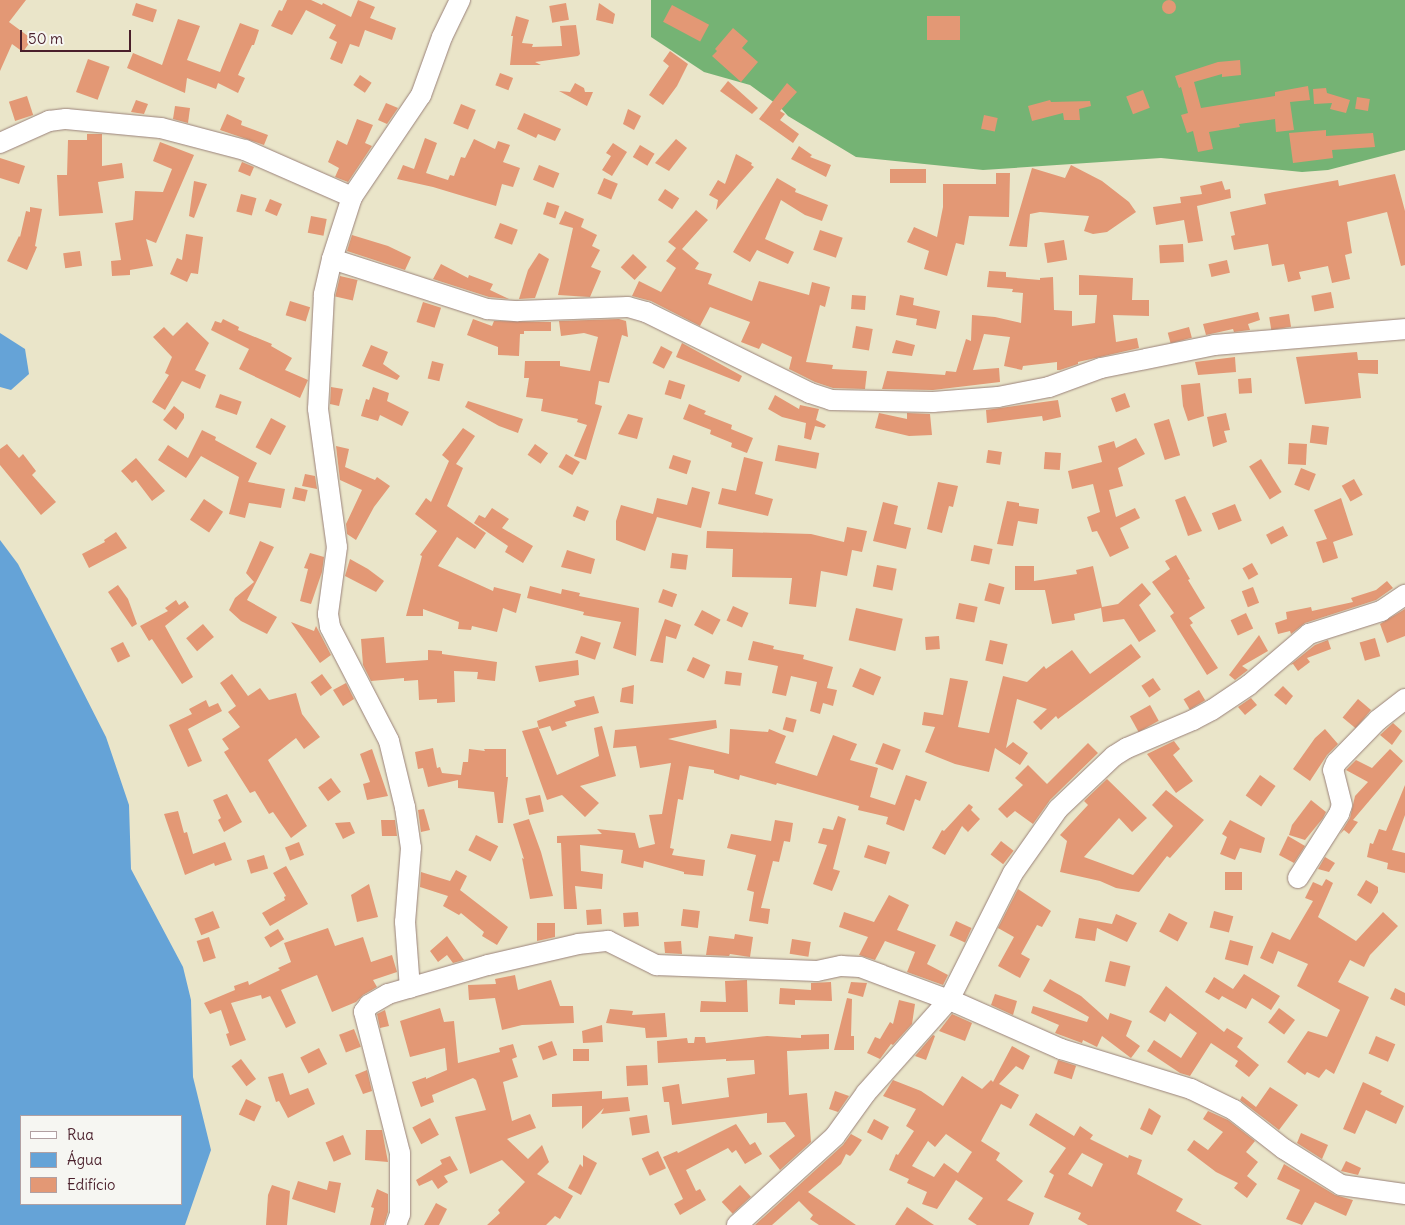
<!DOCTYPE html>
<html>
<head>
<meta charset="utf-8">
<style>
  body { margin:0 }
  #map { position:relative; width:1405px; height:1225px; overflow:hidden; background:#eae5c9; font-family:Delius,sans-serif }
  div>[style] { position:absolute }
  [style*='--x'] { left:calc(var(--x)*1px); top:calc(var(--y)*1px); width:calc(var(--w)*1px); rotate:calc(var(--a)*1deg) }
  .forest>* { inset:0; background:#75b374 }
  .water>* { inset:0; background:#65a3d7 }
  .building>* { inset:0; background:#e39875; transform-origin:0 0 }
  .round { border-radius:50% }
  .roads { filter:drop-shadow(0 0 1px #9a827a) drop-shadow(0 0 1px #9a827a) }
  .minor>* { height:20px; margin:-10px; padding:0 10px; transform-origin:10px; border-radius:10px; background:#fff }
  span { translate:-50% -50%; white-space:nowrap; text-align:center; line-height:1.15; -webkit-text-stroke:4px #f6f6f2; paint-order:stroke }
  .legend { position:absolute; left:20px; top:1115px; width:162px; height:90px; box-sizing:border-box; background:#f6f6f2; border:1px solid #b1a0a2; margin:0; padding:6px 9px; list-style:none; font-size:15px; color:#4a1f2b }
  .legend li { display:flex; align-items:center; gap:10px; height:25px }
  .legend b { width:25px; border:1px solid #b1a0a2 }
  .scale { position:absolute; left:20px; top:30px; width:111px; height:22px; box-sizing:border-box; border:2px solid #4a1f2b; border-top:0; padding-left:6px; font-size:15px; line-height:18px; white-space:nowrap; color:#4a1f2b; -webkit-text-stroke:4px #f6f6f2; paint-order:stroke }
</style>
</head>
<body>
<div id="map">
  <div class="forest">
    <div style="clip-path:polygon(651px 0,1405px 0,1405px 150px,1328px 170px,1302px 172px,1161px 158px,983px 170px,856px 157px,788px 116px,779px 106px,750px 85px,704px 72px,651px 37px)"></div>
  </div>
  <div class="water">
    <div style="clip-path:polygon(0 333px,25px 349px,29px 374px,11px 390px,0 387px)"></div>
    <div style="clip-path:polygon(evenodd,0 540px,18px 564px,106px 737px,129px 805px,131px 869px,183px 967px,191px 1000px,193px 1077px,211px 1150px,185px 1225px,0 1225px,0 540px,181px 1116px,181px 1204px,21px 1204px,21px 1116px,181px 1116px)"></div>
  </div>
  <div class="building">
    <div style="clip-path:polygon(0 0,26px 0,9px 22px,32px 39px,23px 52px,12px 44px,0 71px)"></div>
    <div style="clip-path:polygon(287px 0,311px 0,322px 5px,323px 3px,351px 17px,358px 0,375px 7px,370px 18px,396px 28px,392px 40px,365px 30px,359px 47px,350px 44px,342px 64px,330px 59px,337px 42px,329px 38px,336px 25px,306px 10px,292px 35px,271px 26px,279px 10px,282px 11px)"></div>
    <div class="round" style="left:1162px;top:0;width:14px;height:14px"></div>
    <div style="left:136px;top:3px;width:22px;height:13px;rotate:18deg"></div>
    <div style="left:566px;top:3px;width:17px;height:17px;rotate:80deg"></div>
    <div style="clip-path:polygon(599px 3px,615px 14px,613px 24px,596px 20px)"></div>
    <div style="left:672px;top:5px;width:42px;height:19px;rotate:28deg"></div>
    <div style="clip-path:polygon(516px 16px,529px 20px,522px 43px,533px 44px,532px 47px,562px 46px,560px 26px,576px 25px,580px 54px,578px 56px,535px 62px,541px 65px,510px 65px,513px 36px,511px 36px)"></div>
    <div style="left:927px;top:16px;width:33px;height:24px"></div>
    <div style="clip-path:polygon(178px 19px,200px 26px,187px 60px,220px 72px,240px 23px,259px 30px,254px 45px,252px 45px,238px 75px,245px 78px,238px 93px,218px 83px,216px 89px,187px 78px,185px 93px,127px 68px,133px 53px,162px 65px)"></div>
    <div style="clip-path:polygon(733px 28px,748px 41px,742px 48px,758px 62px,741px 82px,712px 56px,717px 51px,715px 49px)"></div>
    <div style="clip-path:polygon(670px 51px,688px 64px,677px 86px,663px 105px,649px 95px,669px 66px,663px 61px)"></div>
    <div style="left:88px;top:59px;width:23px;height:35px;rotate:20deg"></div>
    <div style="clip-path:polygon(1240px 60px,1241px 75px,1222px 77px,1222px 74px,1194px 82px,1201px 108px,1275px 96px,1275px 92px,1308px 86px,1310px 100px,1290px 102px,1294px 130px,1276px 132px,1275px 119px,1239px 124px,1240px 127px,1209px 132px,1213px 149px,1198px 152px,1193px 131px,1187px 133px,1181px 115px,1188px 113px,1181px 87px,1179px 88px,1175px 76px,1218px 62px)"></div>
    <div style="left:500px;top:73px;width:14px;height:13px;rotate:21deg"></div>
    <div style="left:360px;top:75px;width:14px;height:12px;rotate:34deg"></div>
    <div style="clip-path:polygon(728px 81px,758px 108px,752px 114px,720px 91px)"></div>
    <div style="clip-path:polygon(575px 83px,584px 88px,585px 92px,593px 92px,587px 106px,559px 91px,570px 92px)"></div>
    <div style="clip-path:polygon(787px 83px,797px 92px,780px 111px,785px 114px,780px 120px,799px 134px,793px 143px,759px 119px)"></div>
    <div style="clip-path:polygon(1326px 88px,1327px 93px,1350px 100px,1346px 113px,1330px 109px,1332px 103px,1314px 104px,1313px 89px)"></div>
    <div style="left:1143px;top:90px;width:19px;height:18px;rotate:69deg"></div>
    <div style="left:27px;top:96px;width:20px;height:19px;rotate:72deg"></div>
    <div style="left:1357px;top:97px;width:13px;height:12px;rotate:9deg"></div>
    <div style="clip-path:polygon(136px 100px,148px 104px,144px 114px,131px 112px)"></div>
    <div style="clip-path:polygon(1050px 100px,1051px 102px,1090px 101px,1091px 106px,1079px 109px,1080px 120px,1064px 120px,1063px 113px,1032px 121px,1028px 106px)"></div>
    <div style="clip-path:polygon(386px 103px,398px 108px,387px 124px,378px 120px)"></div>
    <div style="left:461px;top:104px;width:16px;height:21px;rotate:22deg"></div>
    <div style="clip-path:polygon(175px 106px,190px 108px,188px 123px,173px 119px)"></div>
    <div style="clip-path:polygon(628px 109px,641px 116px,634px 130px,623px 124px)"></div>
    <div style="clip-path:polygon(524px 113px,561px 129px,555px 141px,538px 134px,536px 138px,517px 129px)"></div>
    <div style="clip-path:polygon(227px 114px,242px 121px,241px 125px,268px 135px,264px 145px,220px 130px)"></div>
    <div style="left:984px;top:115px;width:14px;height:14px;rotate:12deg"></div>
    <div style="clip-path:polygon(357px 119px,373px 125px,365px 143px,372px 146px,348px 182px,335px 177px,339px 168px,328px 162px,337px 140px,347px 145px)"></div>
    <div style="clip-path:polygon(1326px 130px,1326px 136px,1373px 133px,1375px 147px,1332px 150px,1333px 158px,1293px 163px,1289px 133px)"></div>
    <div style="clip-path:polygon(87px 134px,102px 134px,102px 166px,122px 163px,124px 178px,98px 182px,103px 213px,59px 216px,57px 175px,67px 175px,68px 140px,87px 140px)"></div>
    <div style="clip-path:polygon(425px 138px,437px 143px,426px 173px,448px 180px,450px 175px,454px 176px,461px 157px,465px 158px,474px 139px,495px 149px,498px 141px,510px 145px,503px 162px,520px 168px,513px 187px,502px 184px,496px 206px,433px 187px,397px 179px,403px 165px,414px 169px)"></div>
    <div style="clip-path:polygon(676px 139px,687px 148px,669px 171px,655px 163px)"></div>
    <div style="clip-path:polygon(160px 142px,194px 155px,156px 243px,146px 239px,153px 266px,130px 270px,130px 275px,112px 276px,111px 261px,121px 260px,115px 223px,133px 220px,135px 191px,163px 192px,172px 169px,153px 161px)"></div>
    <div style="clip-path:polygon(613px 143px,627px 152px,612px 176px,602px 170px,611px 156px,606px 153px)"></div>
    <div style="left:640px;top:145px;width:17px;height:14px;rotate:31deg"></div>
    <div style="clip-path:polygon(799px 146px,812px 155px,810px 157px,831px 165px,826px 177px,791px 159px)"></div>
    <div style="clip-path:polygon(736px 154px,752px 163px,751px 165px,754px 167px,716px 210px,718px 200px,709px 195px,718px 180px,725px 184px)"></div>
    <div style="clip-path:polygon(0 158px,25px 166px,19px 184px,0 178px)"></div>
    <div style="left:242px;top:162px;width:13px;height:10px;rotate:23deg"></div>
    <div style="left:539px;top:165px;width:22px;height:16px;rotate:22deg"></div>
    <div style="clip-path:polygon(1071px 165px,1102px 181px,1129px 202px,1136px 212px,1107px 232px,1093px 234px,1084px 231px,1089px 216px,1040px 212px,1030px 214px,1027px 247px,1009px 246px,1032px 168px,1065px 178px)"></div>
    <div style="left:890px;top:169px;width:36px;height:14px"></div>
    <div style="clip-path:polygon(996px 173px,1010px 173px,1009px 217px,969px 216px,964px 245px,956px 243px,947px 276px,924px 269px,929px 251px,907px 242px,914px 227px,937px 237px,943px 207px,943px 184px,996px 184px)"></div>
    <div style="clip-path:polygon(1395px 174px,1405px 211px,1405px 265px,1401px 266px,1387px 212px,1347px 222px,1352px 253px,1345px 255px,1350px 279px,1332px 283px,1328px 266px,1299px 272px,1301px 279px,1288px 282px,1284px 264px,1272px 266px,1268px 244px,1234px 250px,1231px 236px,1235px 235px,1230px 212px,1266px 204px,1264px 194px,1338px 180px,1339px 186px)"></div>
    <div style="left:604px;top:178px;width:15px;height:17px;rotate:23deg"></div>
    <div style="clip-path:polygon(777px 178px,796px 189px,795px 192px,828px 205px,822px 221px,805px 215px,781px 200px,765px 239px,794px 252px,788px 264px,757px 250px,750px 262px,733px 252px)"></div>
    <div style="clip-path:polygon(194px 181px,207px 184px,194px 218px,189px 216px)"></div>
    <div style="clip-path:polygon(1222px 181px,1225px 190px,1230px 189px,1231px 198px,1197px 206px,1203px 241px,1188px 243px,1184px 220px,1156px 225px,1153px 207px,1181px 203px,1180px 197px,1202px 194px,1200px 186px)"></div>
    <div style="left:665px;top:189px;width:17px;height:13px;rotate:33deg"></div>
    <div style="left:241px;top:194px;width:16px;height:18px;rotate:15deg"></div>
    <div style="left:270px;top:199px;width:13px;height:13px;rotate:23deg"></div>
    <div style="left:547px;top:202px;width:13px;height:13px;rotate:18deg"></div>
    <div style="clip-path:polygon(30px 207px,42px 209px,35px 246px,37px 247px,27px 270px,7px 261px,19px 236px,20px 237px,26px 211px,30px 212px)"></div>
    <div style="clip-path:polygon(696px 210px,708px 220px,682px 249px,699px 263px,695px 269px,712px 274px,708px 284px,752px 301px,759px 281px,809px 295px,812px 282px,830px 287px,825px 307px,820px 305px,806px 362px,833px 365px,832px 369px,867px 371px,865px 389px,833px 388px,815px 382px,789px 369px,792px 357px,762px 343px,759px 349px,741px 342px,750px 322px,710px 307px,700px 326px,651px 301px,632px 296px,639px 281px,661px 292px,676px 268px,666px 261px,676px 248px,668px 242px)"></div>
    <div style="clip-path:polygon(565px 211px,584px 219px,581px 227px,597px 235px,592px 246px,600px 250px,591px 267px,601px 271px,590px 297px,558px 295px,573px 228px,559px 224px)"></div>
    <div style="left:311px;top:216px;width:16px;height:17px;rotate:11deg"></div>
    <div style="left:500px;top:223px;width:19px;height:16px;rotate:21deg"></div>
    <div style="left:820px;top:230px;width:24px;height:21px;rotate:19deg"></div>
    <div style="clip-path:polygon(186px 234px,203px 237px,198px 274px,191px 273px,187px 282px,170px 274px,177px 258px,182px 260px)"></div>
    <div style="clip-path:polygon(352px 235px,388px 246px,411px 257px,405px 270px,347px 251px)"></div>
    <div style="left:1064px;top:240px;width:20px;height:20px;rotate:81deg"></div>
    <div style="left:1183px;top:244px;width:18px;height:24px;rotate:87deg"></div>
    <div style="left:80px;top:251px;width:15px;height:17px;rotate:82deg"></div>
    <div style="clip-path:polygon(539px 253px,549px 259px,535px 298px,519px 299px,528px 270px)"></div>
    <div style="left:633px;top:254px;width:19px;height:18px;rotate:43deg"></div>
    <div style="left:1227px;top:260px;width:13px;height:19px;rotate:77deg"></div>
    <div style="clip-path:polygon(441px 264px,468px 278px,469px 275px,493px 284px,490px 290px,509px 299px,489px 297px,433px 279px)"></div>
    <div style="clip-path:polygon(989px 271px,1006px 272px,1006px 277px,1040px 280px,1040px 278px,1053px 277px,1054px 310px,1072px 311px,1072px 326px,1095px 323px,1097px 295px,1079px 295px,1079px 275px,1133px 278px,1132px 300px,1149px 300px,1149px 316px,1113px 315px,1116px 342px,1137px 338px,1139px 348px,1078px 362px,1078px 364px,1060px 370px,1057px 370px,1057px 362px,1023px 366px,1022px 370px,1004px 366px,1010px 337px,984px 334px,973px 370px,999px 368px,1000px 382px,933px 390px,882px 389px,887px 371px,945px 375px,946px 371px,956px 372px,966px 339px,971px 341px,972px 315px,995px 317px,1021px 323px,1023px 293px,1012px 292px,1013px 289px,987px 287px)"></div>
    <div style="left:340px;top:276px;width:18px;height:21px;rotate:13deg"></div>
    <div style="left:1331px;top:292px;width:16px;height:20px;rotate:79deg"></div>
    <div style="left:852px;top:295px;width:14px;height:14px;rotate:4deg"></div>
    <div style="clip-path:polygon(900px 295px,914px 298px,913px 305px,940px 311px,936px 329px,916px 325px,917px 319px,896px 315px)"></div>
    <div style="left:290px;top:301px;width:21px;height:15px;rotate:17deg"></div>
    <div style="left:423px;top:302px;width:19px;height:21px;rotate:18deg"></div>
    <div style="clip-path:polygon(1258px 312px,1260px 320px,1248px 324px,1250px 330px,1234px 332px,1233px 329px,1206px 335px,1203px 324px)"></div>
    <div style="left:1289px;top:314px;width:13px;height:20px;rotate:81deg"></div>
    <div style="clip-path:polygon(223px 319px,239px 327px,238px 330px,272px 344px,271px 346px,292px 358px,285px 370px,308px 380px,300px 398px,239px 369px,249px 349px,211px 330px,215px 321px,221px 323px)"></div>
    <div style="clip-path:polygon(473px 319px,492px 326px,494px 321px,551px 322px,551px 331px,524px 331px,524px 334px,520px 334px,519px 356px,498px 355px,498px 347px,467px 335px)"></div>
    <div style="clip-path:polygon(619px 319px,626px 321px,628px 337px,622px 335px,609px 383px,599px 381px,595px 404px,602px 406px,586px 460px,574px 456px,587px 425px,577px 422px,578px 419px,541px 411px,543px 399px,526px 397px,529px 378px,524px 378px,525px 361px,560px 361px,560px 366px,590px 371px,598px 337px,584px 333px,561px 336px,559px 321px)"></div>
    <div style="clip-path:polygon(187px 322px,209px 343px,195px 370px,206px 375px,200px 389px,182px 381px,165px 410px,152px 402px,169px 375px,165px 373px,172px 357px,153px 337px,164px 327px,173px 336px)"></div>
    <div style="left:856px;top:326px;width:17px;height:22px;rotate:10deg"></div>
    <div style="left:1189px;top:327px;width:11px;height:22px;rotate:75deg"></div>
    <div style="clip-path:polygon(896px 340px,915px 345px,912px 356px,892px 353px)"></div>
    <div style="clip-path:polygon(682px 343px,742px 376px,739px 382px,676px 357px)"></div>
    <div style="clip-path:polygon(371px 345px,388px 352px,383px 364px,400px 376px,397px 380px,362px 366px)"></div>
    <div style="left:661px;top:346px;width:13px;height:19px;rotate:27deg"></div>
    <div style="clip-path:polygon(1357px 352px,1358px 360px,1378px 360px,1378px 374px,1358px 373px,1361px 398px,1305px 404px,1296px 357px)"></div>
    <div style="clip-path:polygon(1235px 357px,1236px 372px,1198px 375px,1195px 362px)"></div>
    <div style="left:432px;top:361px;width:12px;height:18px;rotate:14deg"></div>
    <div style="left:1251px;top:378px;width:15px;height:13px;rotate:86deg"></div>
    <div style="left:669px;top:380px;width:17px;height:15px;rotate:17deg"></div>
    <div style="clip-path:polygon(1200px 383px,1204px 416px,1188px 421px,1183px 406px,1181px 385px)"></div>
    <div style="clip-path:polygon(331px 387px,343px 389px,339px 406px,330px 404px)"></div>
    <div style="clip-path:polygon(373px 387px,389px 393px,387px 401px,409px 412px,402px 426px,380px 415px,378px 421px,361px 416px,366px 399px,369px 400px)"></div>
    <div style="left:1125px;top:393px;width:15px;height:15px;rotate:70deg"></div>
    <div style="left:220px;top:394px;width:23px;height:14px;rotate:20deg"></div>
    <div style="clip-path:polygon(775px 395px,799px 409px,800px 405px,819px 409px,816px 420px,826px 425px,824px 428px,815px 426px,811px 440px,804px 438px,806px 423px,782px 417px,768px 409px)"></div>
    <div style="clip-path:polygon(1058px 400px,1061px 417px,1043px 421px,1042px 416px,987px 423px,986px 410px)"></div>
    <div style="clip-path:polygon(468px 401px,523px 419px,518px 433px,499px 426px,465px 407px)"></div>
    <div style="clip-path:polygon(689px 404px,706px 411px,704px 414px,732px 425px,731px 429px,753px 438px,747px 453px,731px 447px,732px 443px,710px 434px,711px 430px,683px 419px)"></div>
    <div style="clip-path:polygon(174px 406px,184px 414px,184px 418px,176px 430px,163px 420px)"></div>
    <div style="clip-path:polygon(879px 413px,907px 419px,907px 413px,930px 414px,932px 435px,909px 436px,875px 428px)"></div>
    <div style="clip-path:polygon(1226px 413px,1230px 430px,1224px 431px,1227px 442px,1213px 447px,1207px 417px)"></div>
    <div style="clip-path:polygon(628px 414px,643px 418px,637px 439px,618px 434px)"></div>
    <div style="left:271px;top:418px;width:17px;height:33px;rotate:28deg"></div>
    <div style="left:1169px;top:419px;width:38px;height:16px;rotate:73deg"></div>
    <div style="left:1312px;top:425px;width:17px;height:18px;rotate:7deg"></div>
    <div style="clip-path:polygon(463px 428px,475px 436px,456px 464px,463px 468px,447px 506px,486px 533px,475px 549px,457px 537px,438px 566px,493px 591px,494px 587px,521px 594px,516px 613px,503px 608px,497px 632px,472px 626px,471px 630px,458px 629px,459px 622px,423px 609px,423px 616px,406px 616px,422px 556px,420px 555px,437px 531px,415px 514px,426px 498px,431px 502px,449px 461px,442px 455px)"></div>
    <div style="clip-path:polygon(202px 430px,216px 437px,215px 440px,257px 463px,248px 482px,285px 489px,281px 508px,249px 503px,245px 518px,229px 514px,239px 477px,201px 456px,186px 478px,158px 460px,168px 445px,188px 458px)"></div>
    <div style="clip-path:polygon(1136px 438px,1145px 454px,1118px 468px,1123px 486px,1109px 490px,1116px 517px,1135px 508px,1140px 518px,1120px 528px,1129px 548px,1110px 557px,1097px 531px,1092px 532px,1087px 517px,1100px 512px,1093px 484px,1072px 489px,1068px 471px,1102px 462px,1098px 446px,1114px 441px,1116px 448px)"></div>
    <div style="left:1289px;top:443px;width:18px;height:21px;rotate:3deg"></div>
    <div style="clip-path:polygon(7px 444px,19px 458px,23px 454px,36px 471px,32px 475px,56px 502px,41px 515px,0 465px,0 449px)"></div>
    <div style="left:535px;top:444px;width:16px;height:13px;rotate:35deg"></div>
    <div style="left:778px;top:445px;width:42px;height:16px;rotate:11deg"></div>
    <div style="clip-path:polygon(336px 446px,349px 449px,345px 467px,375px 480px,377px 477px,390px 486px,374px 507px,356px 540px,347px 534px,346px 524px,362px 490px,340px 480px)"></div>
    <div style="left:988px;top:450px;width:14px;height:13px;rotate:8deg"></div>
    <div style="left:1045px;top:452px;width:16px;height:17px;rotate:4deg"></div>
    <div style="left:566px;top:454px;width:16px;height:15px;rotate:30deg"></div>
    <div style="left:673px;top:455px;width:19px;height:14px;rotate:18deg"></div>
    <div style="clip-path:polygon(744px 457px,763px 462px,755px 494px,773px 499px,768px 516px,718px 504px,722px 488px,736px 491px)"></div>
    <div style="clip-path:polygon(136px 458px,165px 491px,152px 501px,136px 480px,132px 483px,121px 471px)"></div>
    <div style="left:1261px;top:459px;width:39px;height:14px;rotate:58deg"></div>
    <div style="left:1301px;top:468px;width:16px;height:18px;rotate:22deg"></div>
    <div style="clip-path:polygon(305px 474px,315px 476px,317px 489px,302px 486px)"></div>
    <div style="left:1354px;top:479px;width:18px;height:14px;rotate:61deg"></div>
    <div style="clip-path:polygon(938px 482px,958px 486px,953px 507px,949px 506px,942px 533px,927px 529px)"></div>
    <div style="left:295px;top:487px;width:13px;height:12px;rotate:13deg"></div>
    <div style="clip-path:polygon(692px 487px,710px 492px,701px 528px,657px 517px,645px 551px,616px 540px,616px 521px,621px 505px,653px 514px,657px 498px,687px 505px)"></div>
    <div style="clip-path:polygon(1185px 496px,1202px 531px,1188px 536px,1175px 500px)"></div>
    <div style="clip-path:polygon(1341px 498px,1353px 535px,1333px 542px,1338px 558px,1323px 563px,1316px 542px,1327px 539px,1314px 510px)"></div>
    <div style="left:204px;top:499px;width:23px;height:25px;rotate:34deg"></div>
    <div style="clip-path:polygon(1007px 501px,1019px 503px,1019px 506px,1039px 509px,1037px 524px,1018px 521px,1013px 546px,997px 544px)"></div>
    <div style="clip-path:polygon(883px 502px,898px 506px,894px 524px,911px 528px,906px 549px,873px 541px)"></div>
    <div style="left:1235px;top:504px;width:18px;height:25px;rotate:68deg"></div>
    <div style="left:577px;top:506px;width:13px;height:11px;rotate:23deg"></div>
    <div style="clip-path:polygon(492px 508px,509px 519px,502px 528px,533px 546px,523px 563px,505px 552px,508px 546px,474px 523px,479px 515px,485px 518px)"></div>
    <div style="left:1283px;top:526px;width:11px;height:19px;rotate:63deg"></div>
    <div style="clip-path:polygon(847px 527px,867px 531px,862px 552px,852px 550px,847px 576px,821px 571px,816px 607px,789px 604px,792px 578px,732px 577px,733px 549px,706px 548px,707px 531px,811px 534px,844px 542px)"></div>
    <div style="clip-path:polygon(116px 532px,127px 548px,89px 568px,82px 554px,105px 542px,104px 540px)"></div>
    <div style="clip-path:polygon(260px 541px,274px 547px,247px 600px,277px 617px,267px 634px,241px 621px,229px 610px,235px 598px,254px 582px,246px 573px)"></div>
    <div style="left:974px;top:545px;width:19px;height:16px;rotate:12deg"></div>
    <div style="clip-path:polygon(567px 550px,595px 559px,591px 574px,561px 567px)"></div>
    <div style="clip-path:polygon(310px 553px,324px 557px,322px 572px,311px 604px,300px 601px,308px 569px,304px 568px)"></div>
    <div style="left:672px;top:553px;width:16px;height:15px;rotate:7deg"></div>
    <div style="clip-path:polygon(1176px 555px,1190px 579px,1188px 580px,1205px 608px,1189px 618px,1193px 623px,1190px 625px,1218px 668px,1207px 675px,1170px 616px,1174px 613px,1152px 582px,1170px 569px,1165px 561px)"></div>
    <div style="clip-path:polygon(350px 559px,368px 569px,384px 581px,376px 592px,345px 576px)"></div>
    <div style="left:1252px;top:563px;width:13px;height:11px;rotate:61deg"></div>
    <div style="left:877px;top:565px;width:20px;height:22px;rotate:11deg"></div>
    <div style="clip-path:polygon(1015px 566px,1034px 566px,1034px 581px,1077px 574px,1076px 570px,1093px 566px,1102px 607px,1118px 604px,1142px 583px,1151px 594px,1139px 605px,1156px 631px,1139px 642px,1124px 619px,1103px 622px,1101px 608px,1074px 614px,1075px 620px,1052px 624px,1045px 590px,1015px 590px)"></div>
    <div style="clip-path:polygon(1387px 581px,1393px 588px,1376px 600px,1305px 623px,1291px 634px,1290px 631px,1278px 634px,1275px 623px,1287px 619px,1286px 612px,1311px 607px,1312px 611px,1353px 602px,1351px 598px,1376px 590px)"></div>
    <div style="left:989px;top:583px;width:16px;height:18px;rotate:15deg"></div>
    <div style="clip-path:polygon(118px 585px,128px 599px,137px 624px,132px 627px,108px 592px)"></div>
    <div style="clip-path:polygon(530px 586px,561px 594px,562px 589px,580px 593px,579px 596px,639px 608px,636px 656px,613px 648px,621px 622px,583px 615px,584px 612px,527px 598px)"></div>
    <div style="left:1253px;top:587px;width:17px;height:12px;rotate:69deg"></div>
    <div style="left:663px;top:589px;width:15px;height:14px;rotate:20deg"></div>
    <div style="clip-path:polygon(176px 600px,179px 605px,185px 601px,189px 607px,165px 626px,193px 677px,182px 684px,152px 639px,149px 641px,140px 626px,168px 611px,165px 608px)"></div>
    <div style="left:959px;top:603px;width:19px;height:16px;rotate:12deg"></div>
    <div style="left:733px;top:606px;width:17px;height:16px;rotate:24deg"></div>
    <div style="left:856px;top:608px;width:48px;height:33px;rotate:13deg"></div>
    <div style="clip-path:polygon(1405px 609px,1405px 636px,1387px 643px,1380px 624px)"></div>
    <div style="left:702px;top:610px;width:21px;height:17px;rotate:28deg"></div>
    <div style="left:1246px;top:613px;width:17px;height:17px;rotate:65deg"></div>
    <div style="clip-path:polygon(665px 619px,681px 625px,676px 639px,666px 636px,663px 663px,650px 661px)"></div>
    <div style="clip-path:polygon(291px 622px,314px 631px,316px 626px,331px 655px,320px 663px)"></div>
    <div style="left:203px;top:624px;width:17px;height:22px;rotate:50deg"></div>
    <div style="clip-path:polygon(1259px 635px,1268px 651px,1242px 666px,1248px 670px,1235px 680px,1229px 675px)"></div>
    <div style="left:581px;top:636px;width:21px;height:18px;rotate:19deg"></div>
    <div style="left:939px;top:636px;width:13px;height:14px;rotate:86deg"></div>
    <div style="clip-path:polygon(384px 637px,386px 663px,428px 660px,428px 650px,442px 651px,442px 654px,497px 662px,495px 681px,477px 679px,478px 672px,454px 671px,455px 702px,437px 703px,437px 699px,419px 700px,418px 680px,404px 681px,404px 678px,371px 681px,363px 665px,361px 639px)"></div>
    <div style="left:1375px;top:638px;width:19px;height:16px;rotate:74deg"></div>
    <div style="left:990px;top:640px;width:18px;height:21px;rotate:13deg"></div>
    <div style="clip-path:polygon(1328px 640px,1331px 649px,1307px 658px,1310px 662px,1298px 671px,1293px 664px,1290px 665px,1315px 645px)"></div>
    <div style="clip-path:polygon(753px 641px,774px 646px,773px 649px,804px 655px,803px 659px,833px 667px,827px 688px,837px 690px,833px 706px,823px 703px,820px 714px,810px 711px,817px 682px,791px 676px,786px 696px,772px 693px,778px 666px,748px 660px)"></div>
    <div style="left:123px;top:642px;width:16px;height:14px;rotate:63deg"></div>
    <div style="clip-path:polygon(1131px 644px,1141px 657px,1058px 719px,1056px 716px,1041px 730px,1033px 722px,1047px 709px,1017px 699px,1006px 748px,1013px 742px,1028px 753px,1020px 765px,995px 748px,989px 772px,955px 764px,925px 752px,935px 727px,922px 725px,924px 712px,943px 715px,950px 678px,968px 681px,958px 727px,989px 733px,1003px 676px,1027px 682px,1044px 666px,1046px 669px,1072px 650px,1090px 674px)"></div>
    <div style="left:693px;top:657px;width:19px;height:15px;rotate:25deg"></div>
    <div style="clip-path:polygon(578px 660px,579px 675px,539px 682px,535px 666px)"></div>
    <div style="left:860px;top:668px;width:23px;height:20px;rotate:23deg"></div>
    <div style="left:726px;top:671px;width:16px;height:13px;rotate:7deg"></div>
    <div style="clip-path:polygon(232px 674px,248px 696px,260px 688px,269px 700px,296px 693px,302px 714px,320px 737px,304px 749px,296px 738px,268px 760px,307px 826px,291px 838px,273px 812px,269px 814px,255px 791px,250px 793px,224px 752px,229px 749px,222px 739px,240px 727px,228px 712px,236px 706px,220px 683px)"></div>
    <div style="left:322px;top:674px;width:17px;height:14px;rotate:54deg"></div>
    <div style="left:1153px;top:678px;width:14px;height:14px;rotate:56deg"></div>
    <div style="clip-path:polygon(346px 683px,354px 699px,343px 706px,333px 690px)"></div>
    <div style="clip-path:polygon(634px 685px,633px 704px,620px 702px,622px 688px)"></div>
    <div style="clip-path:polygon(1283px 686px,1293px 696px,1286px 705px,1274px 695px)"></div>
    <div style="left:1199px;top:690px;width:12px;height:18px;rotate:59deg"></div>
    <div style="clip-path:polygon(594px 696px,599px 713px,565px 722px,567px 726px,552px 731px,550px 726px,539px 729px,537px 721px,576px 706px,574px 701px)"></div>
    <div style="clip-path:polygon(1251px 698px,1257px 705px,1245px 715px,1238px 707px)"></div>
    <div style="left:1358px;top:699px;width:17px;height:24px;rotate:40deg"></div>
    <div style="clip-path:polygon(206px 700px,209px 707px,218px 703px,222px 711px,188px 729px,202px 761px,188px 767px,169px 725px,192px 714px,189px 709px)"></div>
    <div style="left:1150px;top:705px;width:18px;height:23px;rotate:61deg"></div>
    <div style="left:786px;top:717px;width:11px;height:13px;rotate:15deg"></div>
    <div style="clip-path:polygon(716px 720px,717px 728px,668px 739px,729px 754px,730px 729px,768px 732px,769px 729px,786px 736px,775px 763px,817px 776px,833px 735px,857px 744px,850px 760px,878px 768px,870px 797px,895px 805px,906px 775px,927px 782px,920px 801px,915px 799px,904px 831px,886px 824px,888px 817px,858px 810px,859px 806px,777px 783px,776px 785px,740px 775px,739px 780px,714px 773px,714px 770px,689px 766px,683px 800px,678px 799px,670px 848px,674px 849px,672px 855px,705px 860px,703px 876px,684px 874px,684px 872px,644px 861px,643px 868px,621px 863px,623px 850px,580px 845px,581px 871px,603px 874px,602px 889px,575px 886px,577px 909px,564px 909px,561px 843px,557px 843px,557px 836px,602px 834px,597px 829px,635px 833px,639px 848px,655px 844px,649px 815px,662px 814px,671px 763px,640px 768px,636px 746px,613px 748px,615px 730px)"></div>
    <div style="clip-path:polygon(1393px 723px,1402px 731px,1392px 745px,1380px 735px)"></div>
    <div style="clip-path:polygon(602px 726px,616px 776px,580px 786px,599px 803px,585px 817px,562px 795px,547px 800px,522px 731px,538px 727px,557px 775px,599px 756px,594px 728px)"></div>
    <div style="clip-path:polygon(1325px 729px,1338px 744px,1327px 755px,1310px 781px,1293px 769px,1315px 738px)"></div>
    <div style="clip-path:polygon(1174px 741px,1180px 749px,1173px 755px,1193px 781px,1176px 793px,1147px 754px)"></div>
    <div style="left:883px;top:743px;width:19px;height:22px;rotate:21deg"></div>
    <div style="clip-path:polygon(1088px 743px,1098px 753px,1050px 800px,1033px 824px,1015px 811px,1007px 818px,998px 809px,1023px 785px,1015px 778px,1028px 765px,1047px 784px)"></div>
    <div style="clip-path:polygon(433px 748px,437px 768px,440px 767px,442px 773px,461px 775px,463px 762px,468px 762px,469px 749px,485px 751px,484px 749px,506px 749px,506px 777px,508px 777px,503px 823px,498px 823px,494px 792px,458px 788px,458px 780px,428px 787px,423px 768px,418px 769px,415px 752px)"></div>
    <div style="clip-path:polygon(372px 749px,388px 796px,367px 800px,363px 784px,370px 782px,360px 754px)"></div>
    <div style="clip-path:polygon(1390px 749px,1403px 761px,1353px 820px,1358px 822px,1349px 834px,1344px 830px,1340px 834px,1350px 818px,1355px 796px,1368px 782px,1346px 770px,1356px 760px,1372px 768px)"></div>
    <div style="left:1260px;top:775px;width:19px;height:25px;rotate:35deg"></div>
    <div style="left:331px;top:778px;width:17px;height:16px;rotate:54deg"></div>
    <div style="clip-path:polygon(1107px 779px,1147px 818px,1132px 832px,1119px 818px,1084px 857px,1133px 875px,1173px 826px,1152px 805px,1166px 790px,1204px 820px,1170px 858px,1167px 856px,1139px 892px,1116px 888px,1100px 881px,1060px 872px,1067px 841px,1060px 835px,1088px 805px,1084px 801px)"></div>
    <div style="clip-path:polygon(1405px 785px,1405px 815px,1392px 850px,1405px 853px,1405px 873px,1387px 869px,1388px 863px,1367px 857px,1370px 843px,1373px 844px,1379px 829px,1386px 831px)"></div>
    <div style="clip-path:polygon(227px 794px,242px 822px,224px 832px,218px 820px,221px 818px,213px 800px)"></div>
    <div style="left:540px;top:795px;width:17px;height:15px;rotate:77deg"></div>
    <div style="clip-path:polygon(1311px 800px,1326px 812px,1323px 818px,1305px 840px,1289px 835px,1292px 825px)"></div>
    <div style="clip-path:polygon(969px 804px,973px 807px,971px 810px,980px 819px,968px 832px,962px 826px,945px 855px,932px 848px,942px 830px,944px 831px)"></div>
    <div style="clip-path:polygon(424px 809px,430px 830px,421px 832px,418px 810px)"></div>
    <div style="clip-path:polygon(178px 811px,184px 833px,187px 832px,193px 854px,225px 842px,232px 860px,215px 866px,214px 863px,185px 875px,164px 814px)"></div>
    <div style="clip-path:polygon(838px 816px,846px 819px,833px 869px,840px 871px,832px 891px,813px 884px,827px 845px,818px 843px,823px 828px,833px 830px)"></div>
    <div style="clip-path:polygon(529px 819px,541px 852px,553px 896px,530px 899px,522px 858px,524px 859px,513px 824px)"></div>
    <div style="clip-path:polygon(381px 820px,395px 820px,397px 836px,382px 836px)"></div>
    <div style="clip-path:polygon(775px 820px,793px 823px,790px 842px,784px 841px,779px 862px,773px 861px,761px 908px,770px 909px,768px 924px,749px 921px,754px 892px,747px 890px,756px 855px,727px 848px,731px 834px,771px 841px)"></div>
    <div style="clip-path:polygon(1230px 820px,1265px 838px,1261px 853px,1240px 848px,1235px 860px,1220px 854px,1227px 837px,1222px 834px)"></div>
    <div style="clip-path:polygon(350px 822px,355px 833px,343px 839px,335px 823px)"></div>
    <div style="left:476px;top:835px;width:25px;height:17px;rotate:27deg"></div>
    <div style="clip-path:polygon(1288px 836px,1305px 846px,1294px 863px,1279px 855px)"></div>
    <div style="left:1001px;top:841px;width:16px;height:17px;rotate:38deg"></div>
    <div style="left:299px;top:842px;width:14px;height:15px;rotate:69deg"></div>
    <div style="left:868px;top:845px;width:23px;height:13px;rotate:18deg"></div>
    <div style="left:264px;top:855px;width:14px;height:18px;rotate:73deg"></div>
    <div style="clip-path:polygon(1325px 857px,1335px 863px,1329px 872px,1318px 869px)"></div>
    <div style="clip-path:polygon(286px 866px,308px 904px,270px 926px,262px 913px,285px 900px,284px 897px,286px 896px,273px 873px)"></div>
    <div style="clip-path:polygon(456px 870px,467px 876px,460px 890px,508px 927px,497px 945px,482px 936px,484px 932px,461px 913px,459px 915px,443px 906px,448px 896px,420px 887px,421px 872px,450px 881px)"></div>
    <div style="left:1225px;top:872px;width:17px;height:18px"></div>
    <div style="clip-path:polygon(1326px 879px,1333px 883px,1318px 917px,1356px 941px,1383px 912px,1398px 926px,1370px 955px,1364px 967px,1350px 960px,1338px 982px,1369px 997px,1334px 1074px,1326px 1069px,1319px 1078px,1307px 1072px,1305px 1075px,1287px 1062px,1308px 1031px,1327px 1037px,1340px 1010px,1297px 986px,1308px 964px,1278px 951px,1273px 964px,1260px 958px,1272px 932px,1290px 940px,1313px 901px,1305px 898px,1313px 882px,1322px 886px)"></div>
    <div style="clip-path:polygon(1366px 880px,1378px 887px,1378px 892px,1371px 904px,1357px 895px)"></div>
    <div style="clip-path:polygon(369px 884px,378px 917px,357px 922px,351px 895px)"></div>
    <div style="clip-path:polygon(1018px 889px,1051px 911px,1042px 927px,1037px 925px,1021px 954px,1030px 959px,1020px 978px,998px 966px,1014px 937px,998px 928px)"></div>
    <div style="clip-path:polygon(889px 895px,909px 905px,897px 930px,936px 945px,927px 964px,948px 975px,943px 985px,907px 972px,915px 952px,885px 941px,875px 960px,859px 955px,868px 937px,839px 927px,844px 912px,874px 922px)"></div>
    <div style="left:601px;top:909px;width:15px;height:15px;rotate:86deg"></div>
    <div style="left:683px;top:909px;width:17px;height:17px;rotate:7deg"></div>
    <div style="left:213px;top:911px;width:18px;height:20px;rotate:68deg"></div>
    <div style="left:1214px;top:911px;width:20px;height:17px;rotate:15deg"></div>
    <div style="left:638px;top:912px;width:14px;height:15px;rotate:86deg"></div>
    <div style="left:1169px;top:913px;width:21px;height:21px;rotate:28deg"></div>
    <div style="clip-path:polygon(1116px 914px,1137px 923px,1127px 942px,1097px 928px,1095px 941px,1075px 938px,1079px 918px,1112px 924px)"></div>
    <div style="left:956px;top:921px;width:17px;height:16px;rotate:24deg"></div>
    <div style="clip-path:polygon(537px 923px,555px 923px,555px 937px,537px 941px)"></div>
    <div style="clip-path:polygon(328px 928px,335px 946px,363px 937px,371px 962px,392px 955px,397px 972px,373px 980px,377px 987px,363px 995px,356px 1002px,332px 1012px,317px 975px,281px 990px,296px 1023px,286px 1028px,270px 996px,262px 999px,261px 995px,231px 1003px,246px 1040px,230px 1046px,226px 1034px,229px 1033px,221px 1010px,210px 1014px,204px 1003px,235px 990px,234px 986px,248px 981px,249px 985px,280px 970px,278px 968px,291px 962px,284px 943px)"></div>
    <div style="left:278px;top:929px;width:12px;height:16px;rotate:59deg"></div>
    <div style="clip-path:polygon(735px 934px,753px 937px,750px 957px,730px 954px,729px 956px,706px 955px,709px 936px,734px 939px)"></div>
    <div style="clip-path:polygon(447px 936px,464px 960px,453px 963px,447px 955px,438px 962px,430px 951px)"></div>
    <div style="left:209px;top:937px;width:22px;height:13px;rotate:72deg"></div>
    <div style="left:792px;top:939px;width:19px;height:15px;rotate:9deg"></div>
    <div style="left:1230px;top:940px;width:24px;height:20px;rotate:15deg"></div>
    <div style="clip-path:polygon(681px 941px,682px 954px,665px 953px,664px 942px)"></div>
    <div style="left:1110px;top:961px;width:21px;height:21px;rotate:14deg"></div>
    <div style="clip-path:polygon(1244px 974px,1280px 996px,1271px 1010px,1252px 998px,1246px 1009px,1222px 996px,1219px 1000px,1205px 992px,1214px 977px,1233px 989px)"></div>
    <div style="clip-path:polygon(515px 975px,518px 990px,551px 980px,560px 1006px,573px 1006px,574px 1023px,522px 1025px,502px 1030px,495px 998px,469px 1000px,468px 985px,496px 984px,495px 979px)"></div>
    <div style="clip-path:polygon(1050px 979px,1081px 996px,1108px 1020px,1110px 1013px,1132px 1021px,1126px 1036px,1140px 1046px,1131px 1058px,1102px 1036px,1097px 1047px,1083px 1040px,1082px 1043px,1055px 1033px,1059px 1025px,1031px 1013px,1033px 1006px,1087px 1022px,1089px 1017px,1043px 991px)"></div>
    <div style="clip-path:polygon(747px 980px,748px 1012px,700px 1012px,701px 1001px,726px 1002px,725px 981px)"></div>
    <div style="clip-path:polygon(831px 982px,832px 1001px,795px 1000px,795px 1005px,779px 1004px,780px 988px,811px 990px,811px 983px)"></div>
    <div style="clip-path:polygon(851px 982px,867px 983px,863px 997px,848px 993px)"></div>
    <div style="clip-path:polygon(1166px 986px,1224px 1032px,1227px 1028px,1243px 1038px,1237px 1047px,1259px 1065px,1249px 1077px,1235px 1066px,1238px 1061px,1211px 1043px,1190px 1076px,1180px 1073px,1147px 1051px,1154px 1040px,1181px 1058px,1197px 1033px,1170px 1013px,1165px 1022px,1149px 1012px)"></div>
    <div style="clip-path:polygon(1395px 988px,1405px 993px,1405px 1006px,1390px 999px)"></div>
    <div style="clip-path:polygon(995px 994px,1017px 1001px,1013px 1015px,991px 1005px)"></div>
    <div style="clip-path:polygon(847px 998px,852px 999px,851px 1036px,854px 1036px,854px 1050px,834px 1050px)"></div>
    <div style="clip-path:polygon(899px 1000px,915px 1004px,912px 1024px,893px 1045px,891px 1044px,880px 1059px,867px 1053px,875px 1037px,880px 1039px,890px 1022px,893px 1024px)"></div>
    <div style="clip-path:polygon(440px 1008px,444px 1022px,454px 1021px,458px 1063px,500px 1052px,499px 1048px,513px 1044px,517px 1057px,512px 1059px,518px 1077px,503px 1082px,512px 1121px,530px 1114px,536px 1128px,507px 1139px,528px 1159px,542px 1145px,549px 1162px,537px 1174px,573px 1196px,560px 1219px,555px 1216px,546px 1225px,487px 1225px,500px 1213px,498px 1210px,525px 1182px,502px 1160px,470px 1174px,455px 1117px,486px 1110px,476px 1080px,473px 1078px,432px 1095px,434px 1102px,421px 1107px,412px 1082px,426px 1077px,426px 1079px,447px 1070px,445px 1048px,410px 1057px,400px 1021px)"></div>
    <div style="left:1279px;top:1008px;width:20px;height:18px;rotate:37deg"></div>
    <div style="clip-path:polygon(610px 1009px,633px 1011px,632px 1015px,665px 1013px,667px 1037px,646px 1038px,645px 1028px,606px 1023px)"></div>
    <div style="clip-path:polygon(385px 1010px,389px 1026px,380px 1028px,377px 1014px)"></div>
    <div style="clip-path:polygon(952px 1014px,972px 1023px,965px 1041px,939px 1031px)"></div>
    <div style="clip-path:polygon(602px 1025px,603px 1042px,583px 1043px,582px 1031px)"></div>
    <div style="left:354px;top:1029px;width:19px;height:16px;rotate:69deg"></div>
    <div style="clip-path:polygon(829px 1034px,829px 1049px,787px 1051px,789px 1095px,807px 1093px,811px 1142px,780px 1170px,769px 1156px,795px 1136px,785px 1122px,767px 1123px,767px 1113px,672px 1125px,669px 1102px,664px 1102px,662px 1087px,679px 1084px,682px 1104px,729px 1097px,727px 1078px,755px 1074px,754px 1060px,726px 1061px,726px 1059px,658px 1063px,657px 1041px,687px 1038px,688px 1043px,694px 1043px,695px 1037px,705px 1037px,706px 1043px,767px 1036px,801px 1038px,801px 1035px)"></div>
    <div style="clip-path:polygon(933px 1035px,935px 1036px,926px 1060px,915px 1056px)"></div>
    <div style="left:1376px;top:1036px;width:21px;height:19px;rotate:23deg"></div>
    <div style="left:552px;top:1041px;width:15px;height:15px;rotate:70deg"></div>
    <div style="clip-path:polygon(evenodd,1012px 1046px,1030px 1056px,1023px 1070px,1016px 1066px,999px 1084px,1019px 1095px,1011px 1109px,1001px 1104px,981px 1141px,1000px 1153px,996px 1160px,1023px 1181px,1007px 1200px,1034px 1213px,1029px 1225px,977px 1225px,968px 1219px,983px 1198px,956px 1180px,937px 1209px,922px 1204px,927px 1192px,907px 1183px,909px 1179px,889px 1170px,896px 1154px,898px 1155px,914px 1131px,906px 1126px,916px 1109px,883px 1096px,893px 1080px,921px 1091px,943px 1106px,962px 1076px,982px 1089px,991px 1080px,993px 1082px,1012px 1046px,946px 1134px,972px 1152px,958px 1173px,944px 1163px,934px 1177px,912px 1166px,928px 1141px,935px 1147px,946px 1134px)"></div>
    <div style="left:319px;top:1048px;width:18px;height:21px;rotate:63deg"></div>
    <div style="left:573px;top:1049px;width:16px;height:12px"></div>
    <div style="left:241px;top:1059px;width:25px;height:12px;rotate:53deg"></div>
    <div style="left:1058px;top:1060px;width:19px;height:14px;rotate:18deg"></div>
    <div style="left:647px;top:1065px;width:20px;height:21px;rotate:87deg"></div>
    <div style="clip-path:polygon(367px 1070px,372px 1091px,363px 1094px,355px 1075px)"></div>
    <div style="clip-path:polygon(283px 1073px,290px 1095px,308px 1088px,315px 1104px,288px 1118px,279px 1101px,276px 1102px,268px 1077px)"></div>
    <div style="clip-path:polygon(1363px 1082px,1382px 1091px,1380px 1094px,1404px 1106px,1396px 1124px,1366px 1110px,1355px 1134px,1343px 1129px)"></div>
    <div style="clip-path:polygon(1270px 1087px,1298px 1105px,1279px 1130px,1240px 1100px,1242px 1096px,1256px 1107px)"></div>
    <div style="clip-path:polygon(602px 1091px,602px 1099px,628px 1097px,630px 1111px,601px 1114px,604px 1108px,582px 1129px,582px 1106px,552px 1107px,552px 1094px)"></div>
    <div style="clip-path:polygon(835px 1091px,849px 1096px,838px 1112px,829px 1109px)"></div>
    <div style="left:246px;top:1099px;width:17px;height:17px;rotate:25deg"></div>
    <div style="clip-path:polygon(1149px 1108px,1161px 1116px,1152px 1135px,1140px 1129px)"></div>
    <div style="clip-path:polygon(1208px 1111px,1228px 1120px,1255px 1141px,1246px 1152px,1258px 1162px,1247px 1176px,1257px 1184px,1247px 1198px,1234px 1188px,1238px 1183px,1216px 1172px,1187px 1150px,1194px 1140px,1208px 1150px,1223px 1132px,1203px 1119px)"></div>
    <div style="clip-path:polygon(evenodd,1036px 1113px,1074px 1136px,1080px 1126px,1093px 1135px,1090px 1139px,1128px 1158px,1129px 1155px,1142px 1160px,1137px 1174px,1183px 1199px,1176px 1211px,1202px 1225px,1088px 1225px,1078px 1219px,1081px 1213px,1044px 1197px,1054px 1175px,1049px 1172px,1066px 1148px,1029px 1125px,1036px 1113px,1082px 1153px,1103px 1164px,1092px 1187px,1068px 1174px,1082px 1153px)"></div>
    <div style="left:647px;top:1115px;width:18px;height:18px;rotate:81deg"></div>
    <div style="left:430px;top:1118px;width:19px;height:20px;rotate:62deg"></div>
    <div style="left:874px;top:1119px;width:17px;height:15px;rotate:28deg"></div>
    <div style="clip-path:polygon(736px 1124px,750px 1145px,755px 1142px,762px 1154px,745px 1164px,736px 1150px,732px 1153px,728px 1148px,686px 1170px,696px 1191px,700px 1189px,706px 1200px,680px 1215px,674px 1204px,683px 1199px,663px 1157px,677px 1151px,678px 1153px)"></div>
    <div style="clip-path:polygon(366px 1130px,382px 1130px,388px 1162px,365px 1160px)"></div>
    <div style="clip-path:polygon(1301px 1133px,1328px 1145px,1322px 1159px,1297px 1143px)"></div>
    <div style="clip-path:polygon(851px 1134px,862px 1140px,853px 1153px,850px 1156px,846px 1154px,841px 1164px,808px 1192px,856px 1225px,819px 1225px,810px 1219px,813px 1215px,799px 1201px,772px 1225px,755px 1225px,843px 1145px)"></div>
    <div style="left:343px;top:1135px;width:21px;height:19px;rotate:67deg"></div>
    <div style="left:658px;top:1151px;width:19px;height:18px;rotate:65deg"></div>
    <div style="clip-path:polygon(583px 1155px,597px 1163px,581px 1195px,568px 1188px,580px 1164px,583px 1167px)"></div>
    <div style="clip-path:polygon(450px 1156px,458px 1170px,444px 1176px,448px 1182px,438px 1189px,432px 1180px,419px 1186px,416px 1180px,442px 1164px,440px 1160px)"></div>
    <div style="clip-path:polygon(1346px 1161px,1361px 1168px,1358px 1175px,1341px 1171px)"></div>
    <div style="clip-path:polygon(1284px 1164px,1335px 1195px,1353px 1200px,1346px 1216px,1315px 1202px,1302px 1225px,1286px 1219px,1300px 1190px,1277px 1179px)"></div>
    <div style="clip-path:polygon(298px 1181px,327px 1190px,329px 1181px,341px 1183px,335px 1213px,292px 1199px)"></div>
    <div style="clip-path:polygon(272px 1185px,290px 1191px,287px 1225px,266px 1225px,268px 1195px)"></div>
    <div style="left:740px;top:1185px;width:16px;height:25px;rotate:47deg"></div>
    <div style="clip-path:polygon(377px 1189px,388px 1194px,388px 1212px,384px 1225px,370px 1225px,374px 1208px,371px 1207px)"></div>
    <div style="clip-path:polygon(436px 1203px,447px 1209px,439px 1225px,424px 1225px)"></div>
    <div style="clip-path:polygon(907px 1207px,934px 1225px,895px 1225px)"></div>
  </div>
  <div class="roads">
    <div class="minor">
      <div style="--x:460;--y:0;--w:41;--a:115.9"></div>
      <div style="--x:442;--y:37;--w:62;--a:109.9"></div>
      <div style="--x:421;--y:95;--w:123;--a:124.1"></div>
      <div style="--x:352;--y:197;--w:65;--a:107.9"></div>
      <div style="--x:332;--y:259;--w:163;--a:17.9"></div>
      <div style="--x:487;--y:309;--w:31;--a:4"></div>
      <div style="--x:518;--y:311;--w:110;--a:-2.1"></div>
      <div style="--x:628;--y:307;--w:19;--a:16"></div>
      <div style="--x:646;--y:312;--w:183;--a:26.3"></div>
      <div style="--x:810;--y:393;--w:22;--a:18"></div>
      <div style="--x:831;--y:400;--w:102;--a:1.1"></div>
      <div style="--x:933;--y:402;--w:65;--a:-4.4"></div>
      <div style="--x:998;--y:397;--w:52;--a:-11.1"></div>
      <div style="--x:1049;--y:387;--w:55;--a:-20.1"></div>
      <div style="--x:1101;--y:368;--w:116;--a:-11.4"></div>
      <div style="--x:1215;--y:345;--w:191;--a:-4.8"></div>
      <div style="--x:0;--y:143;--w:54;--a:-24.2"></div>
      <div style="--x:49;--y:121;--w:17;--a:-7"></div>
      <div style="--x:66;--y:119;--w:95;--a:5.4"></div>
      <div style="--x:161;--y:128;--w:87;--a:14.7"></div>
      <div style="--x:245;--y:150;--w:117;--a:23.7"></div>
      <div style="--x:332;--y:259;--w:37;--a:103"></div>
      <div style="--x:324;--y:295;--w:114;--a:93"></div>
      <div style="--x:318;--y:409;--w:139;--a:82.2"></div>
      <div style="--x:337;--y:547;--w:68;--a:97.7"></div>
      <div style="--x:328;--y:614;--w:13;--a:81"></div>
      <div style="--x:330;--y:627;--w:128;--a:62.6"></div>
      <div style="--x:389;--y:741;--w:68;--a:76.4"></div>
      <div style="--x:405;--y:807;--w:41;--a:81.7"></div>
      <div style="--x:411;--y:848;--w:74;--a:94.6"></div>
      <div style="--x:405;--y:922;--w:66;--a:85.7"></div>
      <div style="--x:1298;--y:878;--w:76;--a:-57.4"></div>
      <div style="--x:1339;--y:814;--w:9;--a:-72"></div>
      <div style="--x:1342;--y:805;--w:36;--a:-104"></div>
      <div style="--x:1333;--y:770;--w:8;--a:-67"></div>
      <div style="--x:1336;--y:763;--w:60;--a:-45.7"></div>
      <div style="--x:1378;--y:720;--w:34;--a:-38"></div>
      <div style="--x:396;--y:1225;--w:12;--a:-70"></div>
      <div style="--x:400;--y:1214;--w:61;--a:-90"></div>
      <div style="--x:400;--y:1153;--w:146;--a:-104.3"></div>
      <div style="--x:364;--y:1012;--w:9;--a:-54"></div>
      <div style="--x:369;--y:1005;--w:22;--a:-30"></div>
      <div style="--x:388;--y:994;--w:104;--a:-16.2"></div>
      <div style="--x:488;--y:965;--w:92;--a:-13.1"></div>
      <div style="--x:578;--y:944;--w:30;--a:-6"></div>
      <div style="--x:608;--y:941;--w:54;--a:26.6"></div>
      <div style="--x:656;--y:965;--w:161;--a:2.1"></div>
      <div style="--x:817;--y:971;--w:25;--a:-12"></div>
      <div style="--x:841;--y:966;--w:19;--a:3"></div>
      <div style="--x:860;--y:967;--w:103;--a:20.4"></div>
      <div style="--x:957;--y:1003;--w:114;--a:23.9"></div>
      <div style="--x:1061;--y:1049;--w:136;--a:17.1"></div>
      <div style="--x:1191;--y:1089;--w:48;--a:26"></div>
      <div style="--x:1234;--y:1110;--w:63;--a:38"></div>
      <div style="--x:1284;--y:1149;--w:67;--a:32.3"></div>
      <div style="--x:1341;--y:1185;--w:65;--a:8"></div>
      <div style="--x:737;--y:1225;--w:132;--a:-42.2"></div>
      <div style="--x:835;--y:1136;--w:53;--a:-54.2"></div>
      <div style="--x:866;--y:1093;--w:125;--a:-48.3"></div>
      <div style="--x:949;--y:1000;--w:142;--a:-63.3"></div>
      <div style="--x:1013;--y:873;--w:78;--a:-54.9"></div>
      <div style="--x:1058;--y:809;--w:77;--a:-43.4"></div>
      <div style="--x:1114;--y:756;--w:15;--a:-32"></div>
      <div style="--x:1127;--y:748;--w:72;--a:-23"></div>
      <div style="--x:1193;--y:720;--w:21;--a:-28"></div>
      <div style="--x:1212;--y:710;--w:45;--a:-34"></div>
      <div style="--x:1249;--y:685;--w:79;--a:-40.4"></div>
      <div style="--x:1309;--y:634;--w:76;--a:-17.7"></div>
      <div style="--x:1381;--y:611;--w:29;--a:-34"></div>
    </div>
  </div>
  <ul class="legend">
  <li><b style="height:6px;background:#fff"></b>Rua</li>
  <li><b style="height:14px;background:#65a3d7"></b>Água</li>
  <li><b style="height:14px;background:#e39875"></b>Edifício</li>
  </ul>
  <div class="scale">50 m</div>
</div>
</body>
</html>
